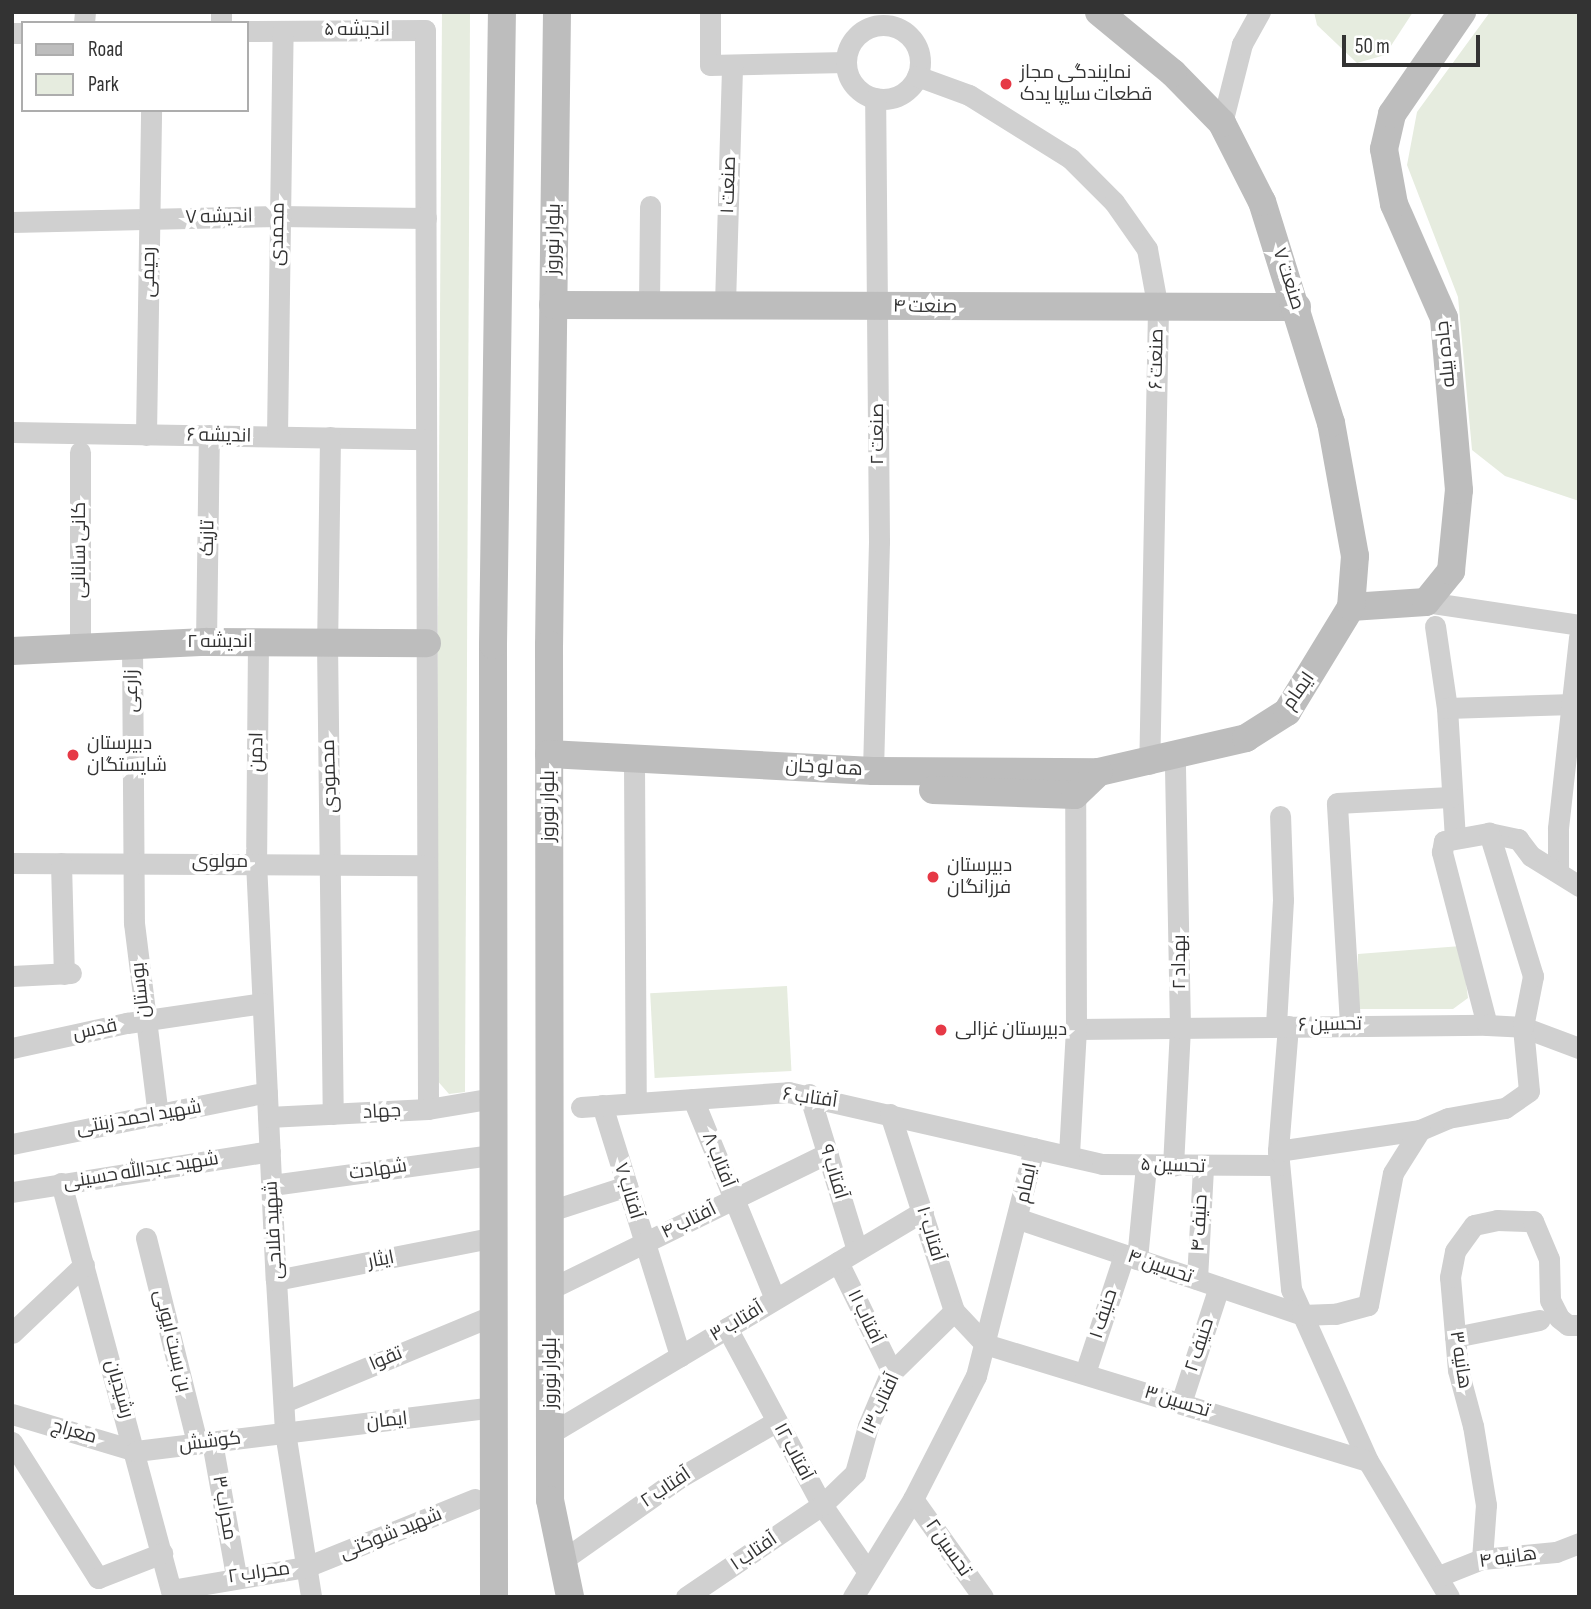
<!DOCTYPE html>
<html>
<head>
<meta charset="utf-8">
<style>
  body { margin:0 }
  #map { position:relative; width:1591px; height:1609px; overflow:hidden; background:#fff; font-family:"Sofia Sans Condensed",Cairo,sans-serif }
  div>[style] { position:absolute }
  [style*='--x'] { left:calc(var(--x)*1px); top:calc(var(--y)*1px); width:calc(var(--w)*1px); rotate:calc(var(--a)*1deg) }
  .green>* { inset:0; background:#e6ecdf; transform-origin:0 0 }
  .street>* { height:21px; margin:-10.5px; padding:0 10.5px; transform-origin:10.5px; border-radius:10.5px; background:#d0d0d0 }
  .street>.ring { margin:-10.5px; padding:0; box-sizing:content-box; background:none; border:21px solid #d0d0d0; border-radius:50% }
  .secondary>* { height:28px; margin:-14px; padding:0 14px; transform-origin:14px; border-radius:14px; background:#bdbdbd }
  .dots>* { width:19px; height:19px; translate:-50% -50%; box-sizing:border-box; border:4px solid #fff; border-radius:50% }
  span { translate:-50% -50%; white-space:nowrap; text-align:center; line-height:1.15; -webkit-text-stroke:7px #fff; paint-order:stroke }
  .street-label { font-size:19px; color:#333 }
  .poi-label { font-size:19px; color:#333 }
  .left { translate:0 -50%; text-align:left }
  .frame { position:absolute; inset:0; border:14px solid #333; pointer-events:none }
  .legend { position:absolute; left:21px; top:21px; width:228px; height:91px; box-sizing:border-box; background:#fff; border:2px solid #adadad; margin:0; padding:9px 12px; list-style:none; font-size:21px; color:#333 }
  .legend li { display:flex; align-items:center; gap:14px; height:35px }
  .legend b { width:35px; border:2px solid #adadad }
  .scale { position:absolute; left:1342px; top:35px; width:138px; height:32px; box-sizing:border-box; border:4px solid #333; border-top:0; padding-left:9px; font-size:21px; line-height:24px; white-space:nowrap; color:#333; -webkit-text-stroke:5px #fff; paint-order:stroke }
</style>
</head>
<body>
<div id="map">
  <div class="green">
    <div style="clip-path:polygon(442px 12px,470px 12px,465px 1092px,449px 1094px,435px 1078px)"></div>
    <div style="clip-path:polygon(1314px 12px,1413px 12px,1385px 55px,1357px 63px,1317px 25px)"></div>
    <div style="clip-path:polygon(1490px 12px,1579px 12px,1579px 501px,1505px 476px,1472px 450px,1458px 297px,1407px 165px,1417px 112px)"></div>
    <div style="clip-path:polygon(1461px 946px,1468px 998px,1453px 1009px,1357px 1009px,1358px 954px)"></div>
    <div style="left:787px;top:986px;width:85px;height:137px;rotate:87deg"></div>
  </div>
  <div class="street">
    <div style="--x:221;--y:12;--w:11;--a:90"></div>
    <div style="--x:710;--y:12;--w:53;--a:90"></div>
    <div style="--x:710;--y:65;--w:136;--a:-1.3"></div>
    <div style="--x:84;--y:23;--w:11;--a:-85"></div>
    <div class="ring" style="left:846px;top:25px;width:53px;height:53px"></div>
    <div style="--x:247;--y:31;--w:178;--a:-0.3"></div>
    <div style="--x:425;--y:30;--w:1079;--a:89.84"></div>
    <div style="--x:12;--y:33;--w:11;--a:0"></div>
    <div style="--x:917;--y:76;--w:55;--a:20.1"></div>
    <div style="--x:969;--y:95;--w:119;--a:32"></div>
    <div style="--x:1070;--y:158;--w:62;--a:45"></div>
    <div style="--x:1114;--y:202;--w:57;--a:54.9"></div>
    <div style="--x:1147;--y:249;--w:61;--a:79.6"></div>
    <div style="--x:1158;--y:309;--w:455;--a:91.1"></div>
    <div style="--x:1222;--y:123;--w:81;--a:-75.8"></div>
    <div style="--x:1242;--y:44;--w:37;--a:-61"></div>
    <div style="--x:12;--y:222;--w:266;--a:-1.3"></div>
    <div style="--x:278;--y:216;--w:148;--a:0.8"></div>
    <div style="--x:725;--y:304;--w:238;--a:-88.3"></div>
    <div style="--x:649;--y:305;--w:99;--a:-89.4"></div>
    <div style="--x:12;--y:432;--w:414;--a:1"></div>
    <div style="--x:146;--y:435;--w:325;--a:-89.1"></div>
    <div style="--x:277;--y:436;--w:405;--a:-89.2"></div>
    <div style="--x:330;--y:437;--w:205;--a:90.8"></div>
    <div style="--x:327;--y:642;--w:472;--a:89.3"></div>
    <div style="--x:80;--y:452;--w:196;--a:90"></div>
    <div style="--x:1426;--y:602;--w:155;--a:8.5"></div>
    <div style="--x:1435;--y:626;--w:83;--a:81.7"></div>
    <div style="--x:1447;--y:708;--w:130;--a:86.5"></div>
    <div style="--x:206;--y:642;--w:207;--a:-89.2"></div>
    <div style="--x:258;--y:642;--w:220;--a:90.5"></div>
    <div style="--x:256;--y:862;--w:418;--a:87.3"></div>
    <div style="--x:276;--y:1280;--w:152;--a:86.6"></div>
    <div style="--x:285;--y:1432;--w:167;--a:81"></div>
    <div style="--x:132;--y:644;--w:279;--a:89.6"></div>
    <div style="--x:134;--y:923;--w:194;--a:82.9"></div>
    <div style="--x:1447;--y:708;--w:126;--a:-1.8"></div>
    <div style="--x:634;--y:761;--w:342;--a:89.7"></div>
    <div style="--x:873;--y:771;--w:230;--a:-88.5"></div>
    <div style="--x:879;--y:541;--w:443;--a:-90.5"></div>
    <div style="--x:12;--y:863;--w:415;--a:0.3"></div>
    <div style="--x:61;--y:863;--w:111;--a:88.5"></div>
    <div style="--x:1558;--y:871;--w:43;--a:-90"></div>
    <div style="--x:1558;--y:828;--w:192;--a:-83.7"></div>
    <div style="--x:12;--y:976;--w:59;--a:-2.9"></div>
    <div style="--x:1350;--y:1024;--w:221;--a:-93.4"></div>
    <div style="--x:1337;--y:803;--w:113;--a:-3"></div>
    <div style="--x:1276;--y:1025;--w:125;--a:-86.8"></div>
    <div style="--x:1283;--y:900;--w:84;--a:-92"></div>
    <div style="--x:1487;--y:1025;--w:179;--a:-104.6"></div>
    <div style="--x:1442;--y:852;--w:11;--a:-80"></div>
    <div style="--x:1444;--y:841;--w:46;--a:-10.1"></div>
    <div style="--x:1489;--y:833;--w:30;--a:12"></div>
    <div style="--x:1518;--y:839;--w:21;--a:53"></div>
    <div style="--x:1531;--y:856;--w:57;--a:32"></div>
    <div style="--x:1288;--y:1026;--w:125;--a:94.6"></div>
    <div style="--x:1278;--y:1151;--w:139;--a:84.6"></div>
    <div style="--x:1291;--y:1289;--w:188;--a:65.9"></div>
    <div style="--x:1368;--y:1461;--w:158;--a:59.2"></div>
    <div style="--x:1076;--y:1029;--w:411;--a:-0.6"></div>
    <div style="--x:1487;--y:1025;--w:36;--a:3"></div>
    <div style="--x:1523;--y:1027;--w:60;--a:20.6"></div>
    <div style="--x:12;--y:1048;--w:118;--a:-12.3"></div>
    <div style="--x:127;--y:1023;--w:136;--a:-8.4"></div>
    <div style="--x:809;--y:1094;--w:163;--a:72.9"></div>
    <div style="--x:693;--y:1099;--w:216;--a:67.7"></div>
    <div style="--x:602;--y:1105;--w:263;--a:72.7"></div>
    <div style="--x:581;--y:1107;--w:208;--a:-4.1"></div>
    <div style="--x:788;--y:1092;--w:322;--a:12.9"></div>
    <div style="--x:1102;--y:1164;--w:177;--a:0.3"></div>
    <div style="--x:890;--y:1114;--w:207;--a:72"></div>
    <div style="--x:954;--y:1311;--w:45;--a:46.8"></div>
    <div style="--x:985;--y:1344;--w:400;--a:17"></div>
    <div style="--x:268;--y:1117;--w:160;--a:-2.9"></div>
    <div style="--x:428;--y:1109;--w:67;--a:-9.5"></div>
    <div style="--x:12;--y:1144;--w:260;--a:-11.5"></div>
    <div style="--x:1278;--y:1151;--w:144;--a:-8.4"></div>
    <div style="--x:1420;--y:1130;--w:30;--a:-23"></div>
    <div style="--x:1448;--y:1118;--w:58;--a:-10"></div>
    <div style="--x:1505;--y:1108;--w:29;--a:-35"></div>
    <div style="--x:1529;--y:1091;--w:64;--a:-95.4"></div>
    <div style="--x:1523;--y:1027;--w:52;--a:-78.9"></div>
    <div style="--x:1533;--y:976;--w:150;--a:-107.1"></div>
    <div style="--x:1069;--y:1154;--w:125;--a:-86.8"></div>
    <div style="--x:1076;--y:1029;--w:247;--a:-90.2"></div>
    <div style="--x:1173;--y:1166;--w:138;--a:-87.1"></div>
    <div style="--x:1180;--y:1028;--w:270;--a:-91.1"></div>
    <div style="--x:61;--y:1183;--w:429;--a:74.9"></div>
    <div style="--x:272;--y:1185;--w:213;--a:-7.8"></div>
    <div style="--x:12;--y:1192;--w:261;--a:-9"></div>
    <div style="--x:550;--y:1211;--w:81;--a:-18"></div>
    <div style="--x:1019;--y:1219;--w:299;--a:18.7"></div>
    <div style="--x:1302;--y:1315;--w:33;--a:-2"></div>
    <div style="--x:1335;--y:1314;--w:34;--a:-15"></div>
    <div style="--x:1368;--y:1305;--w:134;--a:-79.3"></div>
    <div style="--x:1393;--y:1173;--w:51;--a:-57.9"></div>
    <div style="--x:146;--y:1238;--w:211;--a:76"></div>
    <div style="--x:1137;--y:1259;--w:94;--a:-84.5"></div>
    <div style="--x:838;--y:1262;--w:123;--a:63.9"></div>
    <div style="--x:1197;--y:1279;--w:111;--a:-86.9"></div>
    <div style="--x:276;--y:1280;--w:213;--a:-11.1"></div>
    <div style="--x:550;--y:1289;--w:309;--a:-26.1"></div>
    <div style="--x:727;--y:1328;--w:201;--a:61.8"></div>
    <div style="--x:822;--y:1505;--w:81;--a:55.5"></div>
    <div style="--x:12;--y:1333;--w:99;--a:-43.4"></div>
    <div style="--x:1455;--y:1337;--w:86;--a:-11.4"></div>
    <div style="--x:1085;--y:1373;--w:124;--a:-71.7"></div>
    <div style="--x:284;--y:1402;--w:222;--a:-22.5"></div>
    <div style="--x:1181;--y:1403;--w:122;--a:-71.9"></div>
    <div style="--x:12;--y:1414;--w:129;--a:16.6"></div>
    <div style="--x:136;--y:1451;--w:355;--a:-7"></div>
    <div style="--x:551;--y:1433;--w:433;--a:-30.8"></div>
    <div style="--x:12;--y:1442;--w:161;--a:57.7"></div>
    <div style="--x:98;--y:1578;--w:69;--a:-21.3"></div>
    <div style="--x:212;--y:1442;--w:135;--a:79.8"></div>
    <div style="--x:913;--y:1499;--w:120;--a:54.5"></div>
    <div style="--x:1482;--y:1559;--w:54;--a:-85.8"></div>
    <div style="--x:1486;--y:1505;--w:80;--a:-99.3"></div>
    <div style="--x:1473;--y:1426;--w:58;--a:-105"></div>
    <div style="--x:1458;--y:1370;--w:93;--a:-94.9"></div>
    <div style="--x:1450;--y:1277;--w:26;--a:-79"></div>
    <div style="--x:1455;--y:1251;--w:32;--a:-54"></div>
    <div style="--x:1474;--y:1225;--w:24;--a:-12"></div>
    <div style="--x:1497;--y:1220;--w:36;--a:2"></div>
    <div style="--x:1533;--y:1221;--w:41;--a:67.2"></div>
    <div style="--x:1549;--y:1259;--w:41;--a:88.6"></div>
    <div style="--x:1550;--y:1300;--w:20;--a:63"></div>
    <div style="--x:1559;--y:1318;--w:11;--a:38"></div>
    <div style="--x:1568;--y:1325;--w:11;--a:0"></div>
    <div style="--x:560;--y:1562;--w:146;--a:-35.2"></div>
    <div style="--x:679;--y:1478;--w:113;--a:-30.2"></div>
    <div style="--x:1439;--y:1576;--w:46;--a:-21.6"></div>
    <div style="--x:1482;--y:1559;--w:74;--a:-5.4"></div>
    <div style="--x:1556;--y:1552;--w:25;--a:-21"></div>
    <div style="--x:171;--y:1590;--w:137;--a:-9.7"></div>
    <div style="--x:306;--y:1567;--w:182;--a:-21.9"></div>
    <div style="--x:686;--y:1597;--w:164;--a:-34.1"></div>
    <div style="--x:822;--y:1505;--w:46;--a:-44.1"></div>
    <div style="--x:855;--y:1473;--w:49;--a:-74.5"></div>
    <div style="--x:868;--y:1426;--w:56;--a:-67.1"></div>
    <div style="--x:890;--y:1374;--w:90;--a:-44.5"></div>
    <div style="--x:853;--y:1597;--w:115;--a:-58.5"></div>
    <div style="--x:913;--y:1499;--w:138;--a:-62.9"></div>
    <div style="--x:976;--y:1376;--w:235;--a:-75.7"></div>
  </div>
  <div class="secondary">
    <div style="--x:557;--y:12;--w:633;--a:90.72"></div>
    <div style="--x:549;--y:645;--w:855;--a:89.93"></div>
    <div style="--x:550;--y:1500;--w:99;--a:78.3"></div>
    <div style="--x:553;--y:305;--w:744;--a:0.15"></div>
    <div style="--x:1351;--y:607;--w:75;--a:-3.8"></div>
    <div style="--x:1426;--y:602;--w:40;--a:-51"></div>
    <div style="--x:1451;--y:571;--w:81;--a:-84.4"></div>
    <div style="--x:1459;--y:490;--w:173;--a:-95"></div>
    <div style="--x:1444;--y:318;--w:124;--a:-113.7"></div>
    <div style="--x:1394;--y:204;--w:56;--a:-100.3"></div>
    <div style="--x:1384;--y:149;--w:36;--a:-77"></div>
    <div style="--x:1392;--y:114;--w:124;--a:-55.5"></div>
    <div style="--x:12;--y:651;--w:194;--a:-2.7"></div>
    <div style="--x:206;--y:642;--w:221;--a:0.3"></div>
    <div style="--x:549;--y:754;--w:324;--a:3"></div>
    <div style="--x:873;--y:771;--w:226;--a:0.3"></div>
    <div style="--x:1099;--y:772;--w:151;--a:-13"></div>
    <div style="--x:1246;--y:738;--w:49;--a:-32.4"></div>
    <div style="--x:1287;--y:712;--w:123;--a:-58.6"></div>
    <div style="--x:1351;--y:607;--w:51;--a:-85.5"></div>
    <div style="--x:1355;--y:556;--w:135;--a:-100.2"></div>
    <div style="--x:1331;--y:423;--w:232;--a:-107.3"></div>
    <div style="--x:1262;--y:202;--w:89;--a:-116.9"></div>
    <div style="--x:1222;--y:123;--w:70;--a:-134.4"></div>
    <div style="--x:1173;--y:73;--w:96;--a:-140.5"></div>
    <div style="--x:933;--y:790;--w:142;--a:2"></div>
    <div style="--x:1075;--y:795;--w:33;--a:-44"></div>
    <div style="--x:494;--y:1597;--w:952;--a:-90.06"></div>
    <div style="--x:493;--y:645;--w:633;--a:-89.19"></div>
  </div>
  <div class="dots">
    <div style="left:1006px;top:84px;background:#e63946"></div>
    <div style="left:73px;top:755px;background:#e63946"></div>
    <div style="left:933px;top:877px;background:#e63946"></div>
    <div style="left:941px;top:1030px;background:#e63946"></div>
  </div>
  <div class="street-label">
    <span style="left:357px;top:30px">اندیشه ۵</span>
    <span style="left:729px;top:185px;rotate:-88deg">صنعت ۱</span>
    <span style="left:219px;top:217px;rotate:-1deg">اندیشه ۷</span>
    <span style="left:278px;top:234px;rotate:-89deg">محمدی</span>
    <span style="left:554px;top:239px;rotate:-89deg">بلوار نوروز</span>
    <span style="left:149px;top:272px;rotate:-89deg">رحیمی</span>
    <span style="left:1288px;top:279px;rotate:72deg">صنعت ۷</span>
    <span style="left:925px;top:307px;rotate:1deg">صنعت ۴</span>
    <span style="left:1446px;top:354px;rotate:-96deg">جاده بیله</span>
    <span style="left:1157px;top:359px;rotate:-89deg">صنعت ۶</span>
    <span style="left:878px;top:434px;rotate:-90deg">صنعت ۲</span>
    <span style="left:219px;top:436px;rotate:1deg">اندیشه ۶</span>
    <span style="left:208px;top:538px;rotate:-89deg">تازیک</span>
    <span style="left:80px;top:550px;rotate:-90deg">کانی سانانی</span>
    <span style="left:220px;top:642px">اندیشه ۲</span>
    <span style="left:132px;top:691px;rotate:-90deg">زارعی</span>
    <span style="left:1299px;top:691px;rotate:-55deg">ایمام</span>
    <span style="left:257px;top:752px;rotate:-89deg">ادمن</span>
    <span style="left:824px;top:768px;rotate:3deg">هه لو خان</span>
    <span style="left:330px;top:776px;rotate:-92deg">محمودی</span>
    <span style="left:549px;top:806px;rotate:-90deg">بلوار نوروز</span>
    <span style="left:220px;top:862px">مولوی</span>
    <span style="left:1180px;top:962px;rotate:-90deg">بهداد ۲</span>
    <span style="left:141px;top:990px;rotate:-96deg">بوستان</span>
    <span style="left:1330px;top:1025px;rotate:-1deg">تحسین ۶</span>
    <span style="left:95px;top:1030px;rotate:-12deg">قدس</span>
    <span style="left:810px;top:1098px;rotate:8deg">آفتاب ۶</span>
    <span style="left:382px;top:1112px;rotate:-3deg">جهاد</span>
    <span style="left:139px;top:1118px;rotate:-10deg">شهید احمد زینتی</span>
    <span style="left:718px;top:1160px;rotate:68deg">آفتاب ۸</span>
    <span style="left:1173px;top:1166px;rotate:2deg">تحسین ۵</span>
    <span style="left:378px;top:1170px;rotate:-8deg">شهادت</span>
    <span style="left:141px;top:1171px;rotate:-9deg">شهید عبدالله حسینی</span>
    <span style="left:833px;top:1172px;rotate:73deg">آفتاب ۹</span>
    <span style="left:1027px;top:1183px;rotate:-78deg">ایمام</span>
    <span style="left:628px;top:1191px;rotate:73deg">آفتاب ۷</span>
    <span style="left:689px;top:1221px;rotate:-26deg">آفتاب ۴</span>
    <span style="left:1200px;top:1223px;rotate:-87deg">حنیف ۴</span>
    <span style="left:274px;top:1230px;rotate:-93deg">شهید فلاحی</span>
    <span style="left:930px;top:1234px;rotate:73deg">آفتاب ۱۰</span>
    <span style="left:381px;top:1260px;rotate:-11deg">ایثار</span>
    <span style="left:1160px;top:1267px;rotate:19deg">تحسین ۴</span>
    <span style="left:1104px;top:1314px;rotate:-72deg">حنیف ۱</span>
    <span style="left:865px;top:1317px;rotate:64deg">آفتاب ۱۱</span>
    <span style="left:737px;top:1322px;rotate:-31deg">آفتاب ۳</span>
    <span style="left:172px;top:1341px;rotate:76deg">بن بست ایوبی</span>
    <span style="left:1200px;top:1345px;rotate:-72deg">حنیف ۲</span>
    <span style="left:386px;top:1359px;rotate:-23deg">تقوا</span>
    <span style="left:1460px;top:1360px;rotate:81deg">هانیه ۳</span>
    <span style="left:551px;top:1373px;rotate:-90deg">بلوار نوروز</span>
    <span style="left:119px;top:1389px;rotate:74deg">رشیدیان</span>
    <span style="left:1177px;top:1402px;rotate:17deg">تحسین ۳</span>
    <span style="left:881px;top:1404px;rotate:-65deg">آفتاب ۱۳</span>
    <span style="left:387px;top:1421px;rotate:-6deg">ایمان</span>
    <span style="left:74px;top:1432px;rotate:16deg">معراج</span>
    <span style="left:210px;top:1442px;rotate:-7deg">کوشش</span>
    <span style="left:793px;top:1452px;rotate:62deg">آفتاب ۱۲</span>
    <span style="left:666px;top:1488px;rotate:-34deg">آفتاب ۲</span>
    <span style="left:224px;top:1508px;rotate:80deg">محراب ۳</span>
    <span style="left:391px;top:1534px;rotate:-22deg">شهید شوکتی</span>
    <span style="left:948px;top:1548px;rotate:55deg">تحسین ۲</span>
    <span style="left:754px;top:1552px;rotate:-34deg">آفتاب ۱</span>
    <span style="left:1508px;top:1558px;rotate:-8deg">هانیه ۴</span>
    <span style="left:259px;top:1573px;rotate:-8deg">محراب ۲</span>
  </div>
  <div class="poi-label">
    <span class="left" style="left:1020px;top:84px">نمایندگی مجاز<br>قطعات سایپا یدک</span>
    <span class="left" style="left:87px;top:755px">دبیرستان<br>شایستگان</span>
    <span class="left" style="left:947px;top:877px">دبیرستان<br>فرزانگان</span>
    <span class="left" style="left:955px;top:1030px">دبیرستان غزالی</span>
  </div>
  <div class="frame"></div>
  <ul class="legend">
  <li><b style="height:9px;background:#bdbdbd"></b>Road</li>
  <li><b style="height:19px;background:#e6ecdf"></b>Park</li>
  </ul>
  <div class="scale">50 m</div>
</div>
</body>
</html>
